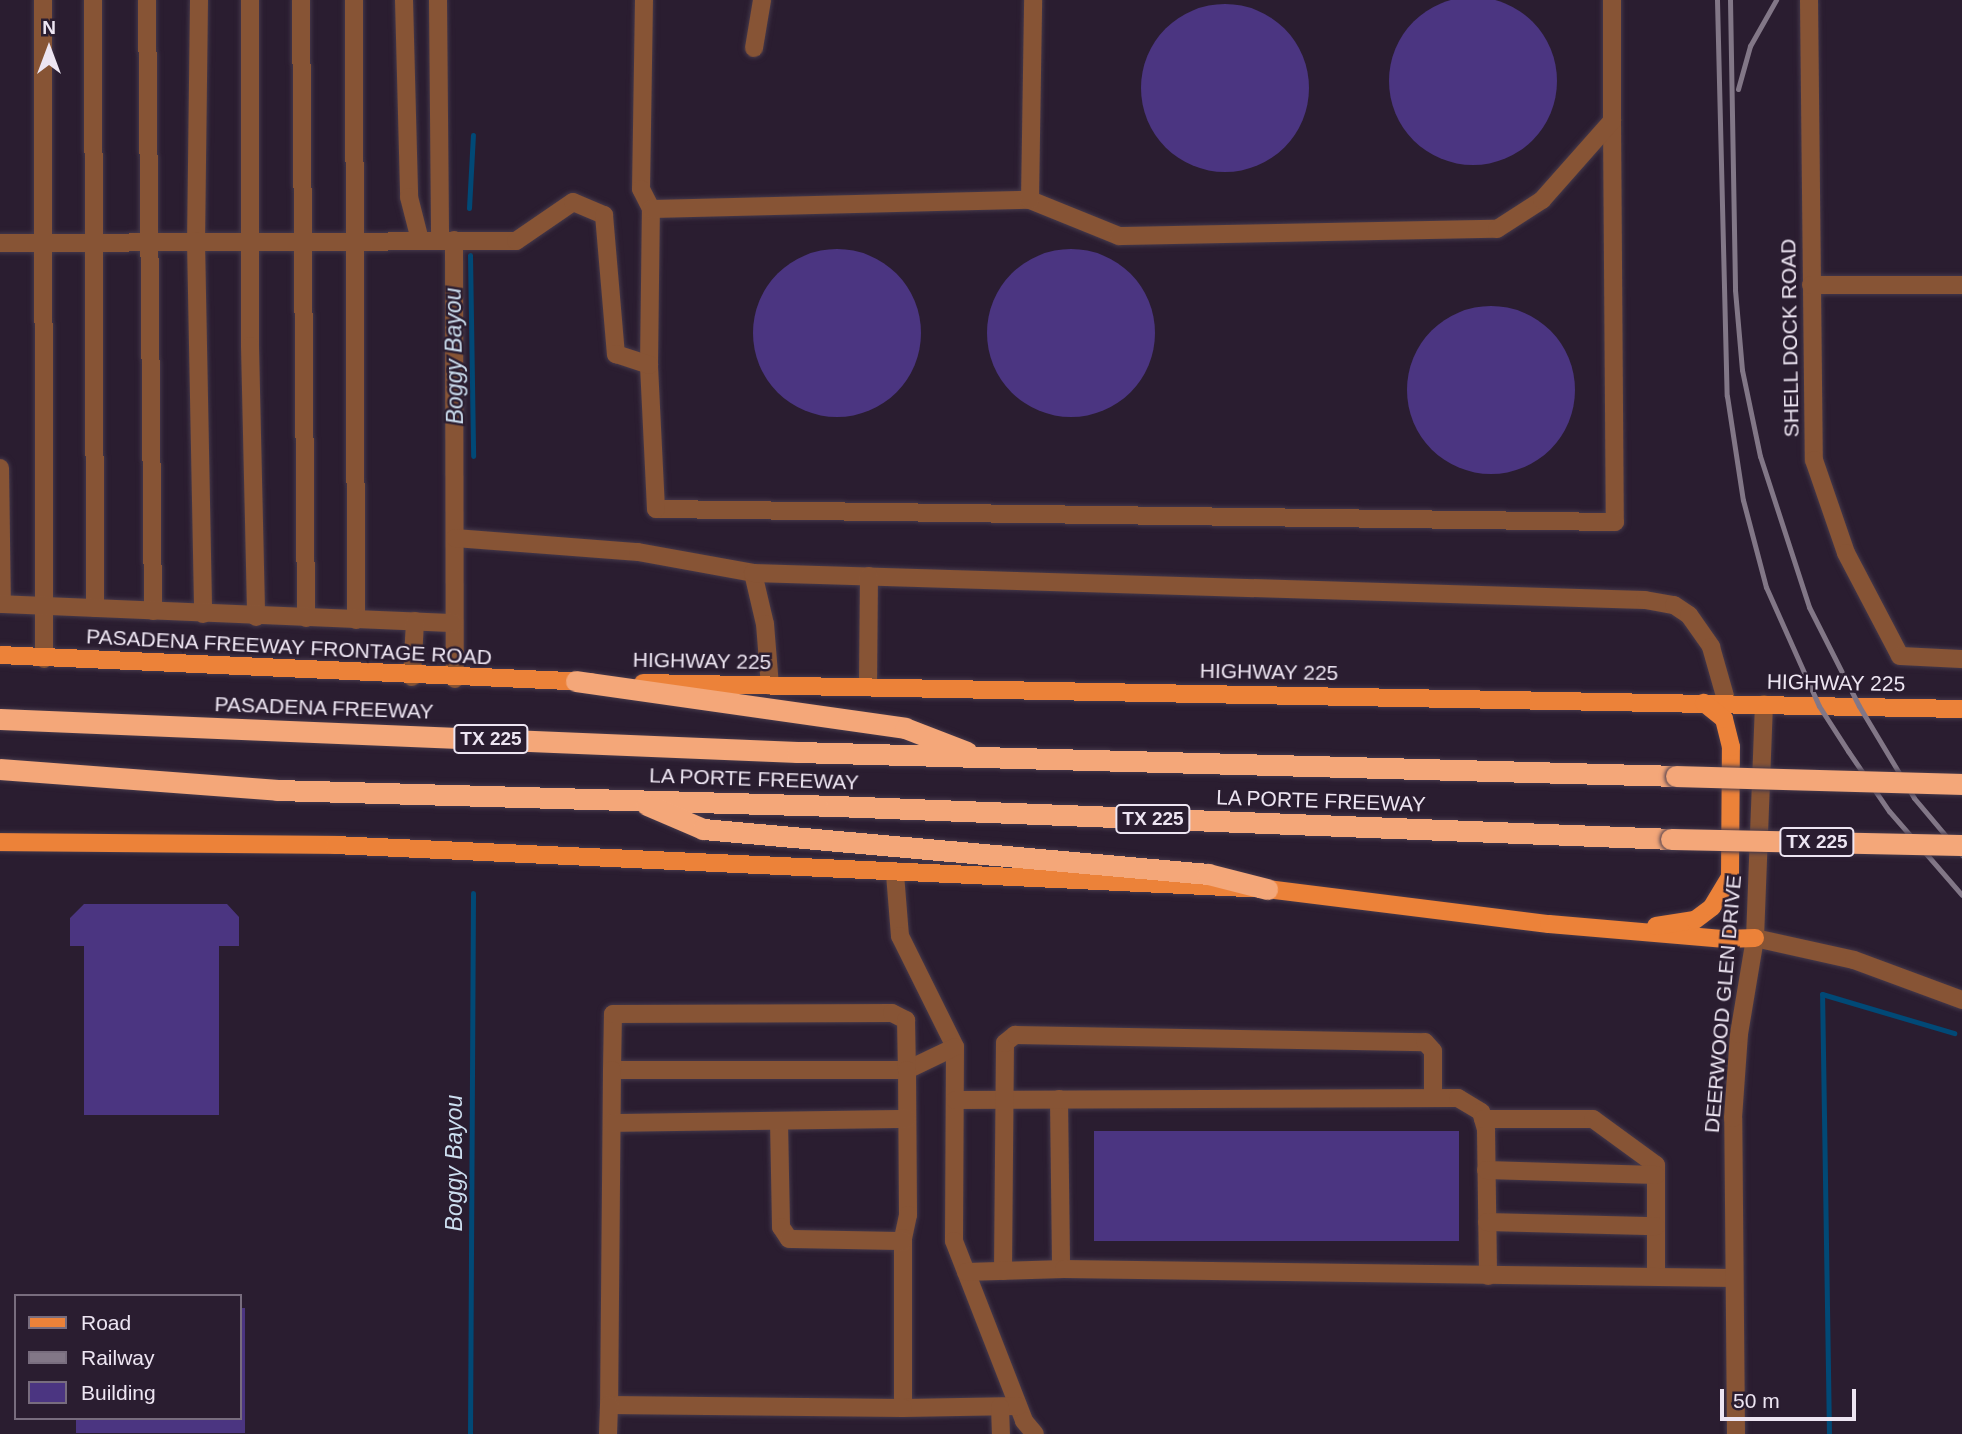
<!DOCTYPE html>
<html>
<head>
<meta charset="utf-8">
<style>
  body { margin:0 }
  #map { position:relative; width:1962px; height:1434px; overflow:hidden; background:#2a1d30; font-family:Helvetica,sans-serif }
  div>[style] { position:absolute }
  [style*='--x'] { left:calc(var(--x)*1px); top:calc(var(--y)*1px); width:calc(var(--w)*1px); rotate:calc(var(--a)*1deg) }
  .stream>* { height:5px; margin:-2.5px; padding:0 2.5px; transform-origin:2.5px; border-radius:2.5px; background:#014976 }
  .building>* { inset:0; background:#4b3581; transform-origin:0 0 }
  .round { border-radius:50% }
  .roads { filter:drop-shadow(0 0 2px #45394b) drop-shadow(0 0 2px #45394b) }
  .minor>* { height:18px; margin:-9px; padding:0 9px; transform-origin:9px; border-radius:9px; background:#875435 }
  .major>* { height:18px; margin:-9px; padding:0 9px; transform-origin:9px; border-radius:9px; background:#ec8239 }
  .highway>* { height:21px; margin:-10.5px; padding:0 10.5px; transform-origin:10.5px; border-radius:10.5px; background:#f4a779 }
  .rail>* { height:5px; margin:-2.5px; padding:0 2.5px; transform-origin:2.5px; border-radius:2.5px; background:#827787 }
  .bridges { filter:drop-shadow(0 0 2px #45394b) drop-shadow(0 0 2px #45394b) }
  .highway-bridge>* { height:21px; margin:-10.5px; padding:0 10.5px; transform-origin:10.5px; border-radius:10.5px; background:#f4a779 }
  span { translate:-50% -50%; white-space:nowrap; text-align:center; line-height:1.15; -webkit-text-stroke:5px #2a1d30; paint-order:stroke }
  .shield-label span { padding:2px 5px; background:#2a1d30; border:2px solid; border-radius:5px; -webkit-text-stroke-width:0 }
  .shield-label { font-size:19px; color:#ede5f2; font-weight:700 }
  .street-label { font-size:21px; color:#ede5f2 }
  .water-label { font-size:23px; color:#ccdeef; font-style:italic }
  .legend { position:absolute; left:14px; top:1294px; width:228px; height:126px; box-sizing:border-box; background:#2a1d30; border:2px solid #786d7e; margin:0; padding:9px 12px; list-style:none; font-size:21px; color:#ede5f2 }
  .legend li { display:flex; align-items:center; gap:14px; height:35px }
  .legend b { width:35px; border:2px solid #786d7e }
  .north { position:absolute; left:14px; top:14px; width:70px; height:70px; -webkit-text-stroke:5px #2a1d30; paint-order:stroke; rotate:0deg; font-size:19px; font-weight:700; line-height:28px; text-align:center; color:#ede5f2 }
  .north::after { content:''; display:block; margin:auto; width:24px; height:32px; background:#ede5f2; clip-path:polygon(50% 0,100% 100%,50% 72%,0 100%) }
  .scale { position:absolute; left:1720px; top:1389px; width:136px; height:32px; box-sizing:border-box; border:4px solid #ede5f2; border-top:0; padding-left:9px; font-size:21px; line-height:24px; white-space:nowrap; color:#ede5f2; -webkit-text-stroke:5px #2a1d30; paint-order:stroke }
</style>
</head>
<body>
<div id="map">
  <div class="stream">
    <div style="--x:469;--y:208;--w:73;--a:-86.9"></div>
    <div style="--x:470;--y:255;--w:201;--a:89.1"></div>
    <div style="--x:470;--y:1434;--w:541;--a:-89.68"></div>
    <div style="--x:1829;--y:1434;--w:440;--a:-90.9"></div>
    <div style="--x:1822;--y:994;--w:138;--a:16.5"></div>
  </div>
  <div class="building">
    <div class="round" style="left:1389px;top:-3px;width:168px;height:168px"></div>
    <div class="round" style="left:1141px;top:4px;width:168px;height:168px"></div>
    <div class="round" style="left:753px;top:249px;width:168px;height:168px"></div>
    <div class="round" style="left:987px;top:249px;width:168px;height:168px"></div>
    <div class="round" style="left:1407px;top:306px;width:168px;height:168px"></div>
    <div style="clip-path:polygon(84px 904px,227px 904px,239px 917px,239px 946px,219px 946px,219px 1115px,84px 1115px,84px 946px,70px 946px,70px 918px)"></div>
    <div style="left:1094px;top:1131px;width:365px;height:110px"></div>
    <div style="clip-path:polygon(240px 1308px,245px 1308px,245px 1433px,76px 1433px,76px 1418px,240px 1418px)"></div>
  </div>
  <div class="roads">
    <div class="minor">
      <div style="--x:43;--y:0;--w:659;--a:89.91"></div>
      <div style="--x:93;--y:0;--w:608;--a:89.81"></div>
      <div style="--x:147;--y:0;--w:611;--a:89.44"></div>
      <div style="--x:199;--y:0;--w:241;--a:90.7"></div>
      <div style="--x:196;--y:241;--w:373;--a:88.9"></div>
      <div style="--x:250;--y:0;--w:346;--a:90"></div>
      <div style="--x:250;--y:346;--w:271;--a:88.7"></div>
      <div style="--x:301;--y:0;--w:618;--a:89.54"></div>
      <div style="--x:354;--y:0;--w:620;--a:89.82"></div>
      <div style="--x:404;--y:0;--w:197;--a:88.5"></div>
      <div style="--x:409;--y:197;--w:44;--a:75.7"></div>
      <div style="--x:438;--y:0;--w:240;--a:89.5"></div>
      <div style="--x:644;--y:0;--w:189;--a:90.9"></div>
      <div style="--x:641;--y:189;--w:22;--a:63"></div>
      <div style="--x:1809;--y:0;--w:460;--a:89.4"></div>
      <div style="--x:1814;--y:460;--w:98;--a:71"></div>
      <div style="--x:1846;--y:553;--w:116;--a:62.3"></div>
      <div style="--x:1900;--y:656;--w:62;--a:2.8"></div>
      <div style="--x:754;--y:48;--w:49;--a:-80.5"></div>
      <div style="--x:1612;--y:121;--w:401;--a:89.6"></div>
      <div style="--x:1615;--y:522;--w:959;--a:-179.22"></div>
      <div style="--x:656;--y:509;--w:144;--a:-92.8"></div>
      <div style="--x:649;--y:365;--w:156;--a:-89.3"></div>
      <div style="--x:651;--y:209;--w:379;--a:-1.4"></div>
      <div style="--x:1030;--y:200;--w:96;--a:22"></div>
      <div style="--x:1119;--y:236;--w:378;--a:-1.1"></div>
      <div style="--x:1497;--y:229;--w:54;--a:-32.8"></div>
      <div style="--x:1542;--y:200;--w:106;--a:-48.5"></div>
      <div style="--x:1612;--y:121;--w:121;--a:-90"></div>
      <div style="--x:1030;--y:200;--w:200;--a:-89.1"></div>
      <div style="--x:454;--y:240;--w:439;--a:89.9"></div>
      <div style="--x:0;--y:243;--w:516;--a:-0.22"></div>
      <div style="--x:516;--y:241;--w:69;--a:-34.4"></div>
      <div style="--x:573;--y:202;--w:34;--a:23"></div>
      <div style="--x:604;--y:215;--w:140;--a:85.1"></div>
      <div style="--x:616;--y:354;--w:35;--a:18"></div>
      <div style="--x:1811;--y:285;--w:151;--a:0"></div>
      <div style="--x:0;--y:468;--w:136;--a:89.2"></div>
      <div style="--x:455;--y:538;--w:184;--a:4.4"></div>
      <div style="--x:638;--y:552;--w:117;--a:10.3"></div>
      <div style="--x:753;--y:573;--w:52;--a:76.8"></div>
      <div style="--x:765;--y:624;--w:62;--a:85.4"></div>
      <div style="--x:753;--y:573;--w:892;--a:1.73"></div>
      <div style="--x:1645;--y:600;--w:29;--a:10"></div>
      <div style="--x:1674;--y:605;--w:18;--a:34"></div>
      <div style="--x:1689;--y:615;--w:39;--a:55"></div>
      <div style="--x:1711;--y:647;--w:58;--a:74.1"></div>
      <div style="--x:0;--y:604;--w:454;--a:2.4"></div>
      <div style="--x:412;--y:677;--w:56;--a:-86.9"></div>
      <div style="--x:868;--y:687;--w:111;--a:-89.5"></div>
      <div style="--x:895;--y:874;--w:62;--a:85.4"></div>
      <div style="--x:900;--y:936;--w:124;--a:63.6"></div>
      <div style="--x:955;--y:1047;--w:194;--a:90.3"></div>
      <div style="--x:954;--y:1241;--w:193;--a:68.7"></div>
      <div style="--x:1024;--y:1421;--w:17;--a:50"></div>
      <div style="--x:1755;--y:938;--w:101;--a:12.5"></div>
      <div style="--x:1854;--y:960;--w:115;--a:20.3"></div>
      <div style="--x:955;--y:1047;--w:53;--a:154.4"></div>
      <div style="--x:907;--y:1070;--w:295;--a:180"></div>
      <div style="--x:612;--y:1070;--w:56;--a:-89"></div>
      <div style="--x:613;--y:1014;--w:279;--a:-0.2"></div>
      <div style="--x:892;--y:1013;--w:16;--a:27"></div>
      <div style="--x:906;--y:1020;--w:50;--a:88.9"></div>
      <div style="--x:907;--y:1070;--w:145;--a:89.6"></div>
      <div style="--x:908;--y:1215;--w:24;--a:102"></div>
      <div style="--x:903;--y:1238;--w:170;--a:90"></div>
      <div style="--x:903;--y:1408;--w:115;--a:-1"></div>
      <div style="--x:612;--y:1070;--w:335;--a:90.5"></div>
      <div style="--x:609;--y:1405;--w:294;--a:0.6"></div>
      <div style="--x:1059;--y:1099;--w:170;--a:89.3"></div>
      <div style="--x:955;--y:1100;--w:503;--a:-0.23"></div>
      <div style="--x:1458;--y:1098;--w:27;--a:31"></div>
      <div style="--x:1481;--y:1112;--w:19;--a:74"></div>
      <div style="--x:1486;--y:1130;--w:146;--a:89.2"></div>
      <div style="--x:1483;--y:1119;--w:110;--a:0"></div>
      <div style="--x:1593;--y:1119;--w:78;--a:36.1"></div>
      <div style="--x:1656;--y:1165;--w:111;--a:90"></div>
      <div style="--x:779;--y:1121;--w:106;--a:88.9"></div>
      <div style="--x:781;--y:1227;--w:14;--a:56"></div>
      <div style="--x:789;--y:1239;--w:114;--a:1"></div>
      <div style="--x:612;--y:1123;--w:295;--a:-0.8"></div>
      <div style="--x:1486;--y:1170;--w:170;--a:1.7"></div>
      <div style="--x:1487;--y:1222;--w:169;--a:1.4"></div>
      <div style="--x:1003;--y:1271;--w:228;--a:-89.5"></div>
      <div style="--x:1005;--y:1043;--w:13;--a:-39"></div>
      <div style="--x:1015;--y:1035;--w:410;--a:1"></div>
      <div style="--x:1425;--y:1042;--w:12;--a:48"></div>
      <div style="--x:1433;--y:1051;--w:47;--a:90"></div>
      <div style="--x:966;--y:1272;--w:98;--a:-1.8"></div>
      <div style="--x:1064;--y:1269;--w:670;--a:0.77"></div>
      <div style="--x:1000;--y:1407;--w:27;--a:88"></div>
      <div style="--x:608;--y:1434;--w:29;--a:-88"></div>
      <div style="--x:1736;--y:1434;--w:316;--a:-90.5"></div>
      <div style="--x:1733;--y:1118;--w:84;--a:-85.9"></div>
      <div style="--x:1739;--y:1034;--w:97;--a:-80.5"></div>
      <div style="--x:1755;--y:938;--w:234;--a:-87.8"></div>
    </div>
    <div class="major">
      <div style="--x:0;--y:655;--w:591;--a:2.62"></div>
      <div style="--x:643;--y:683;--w:1319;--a:1.13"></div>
      <div style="--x:0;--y:842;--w:335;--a:0.5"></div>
      <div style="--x:335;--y:845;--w:933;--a:2.7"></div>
      <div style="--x:1267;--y:889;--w:284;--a:7.1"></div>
      <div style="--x:1549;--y:924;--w:177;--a:4.9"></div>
      <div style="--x:1725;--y:939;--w:30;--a:-2"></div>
      <div style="--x:1656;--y:926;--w:39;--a:-9"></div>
      <div style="--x:1695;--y:920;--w:21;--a:-37"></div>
      <div style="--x:1712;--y:907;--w:35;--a:-59"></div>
      <div style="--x:1730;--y:877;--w:130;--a:-89.6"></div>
      <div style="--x:1731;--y:747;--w:29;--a:-104"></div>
      <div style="--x:1724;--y:719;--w:26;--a:-141"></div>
    </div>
    <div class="highway">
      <div style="--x:576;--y:681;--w:332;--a:8.1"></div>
      <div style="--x:905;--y:728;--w:66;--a:21.2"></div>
      <div style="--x:0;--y:719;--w:798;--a:2.37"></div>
      <div style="--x:797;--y:752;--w:879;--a:1.56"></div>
      <div style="--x:0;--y:769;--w:278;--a:4.3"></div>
      <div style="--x:277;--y:790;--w:559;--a:1.64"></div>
      <div style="--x:836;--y:806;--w:836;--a:2.26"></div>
      <div style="--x:647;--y:805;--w:61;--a:23.2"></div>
      <div style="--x:703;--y:829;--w:507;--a:5.09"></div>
      <div style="--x:1208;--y:874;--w:61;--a:14.3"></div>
    </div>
  </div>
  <div class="rail">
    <div style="--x:1717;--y:0;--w:396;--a:88.6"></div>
    <div style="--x:1727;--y:396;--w:105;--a:81.3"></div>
    <div style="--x:1743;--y:500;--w:90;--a:75.2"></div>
    <div style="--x:1766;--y:587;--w:130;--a:66"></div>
    <div style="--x:1819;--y:706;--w:54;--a:57.2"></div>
    <div style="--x:1848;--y:751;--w:73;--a:55.7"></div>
    <div style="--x:1889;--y:811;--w:111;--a:49"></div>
    <div style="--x:1730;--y:0;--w:290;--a:89"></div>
    <div style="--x:1735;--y:290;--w:80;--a:85"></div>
    <div style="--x:1742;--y:370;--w:88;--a:78.2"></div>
    <div style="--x:1760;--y:456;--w:159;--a:72"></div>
    <div style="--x:1809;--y:607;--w:111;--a:63.2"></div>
    <div style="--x:1859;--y:706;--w:107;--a:59.1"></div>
    <div style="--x:1914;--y:798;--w:75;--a:49.9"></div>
    <div style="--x:1738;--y:89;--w:45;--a:-74.4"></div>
    <div style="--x:1750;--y:46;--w:53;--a:-60.5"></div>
  </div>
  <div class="bridges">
    <div class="highway-bridge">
      <div style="--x:1676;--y:776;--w:286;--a:1.6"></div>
      <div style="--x:1671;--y:839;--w:291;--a:1.2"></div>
    </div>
  </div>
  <div class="shield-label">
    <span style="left:491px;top:739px">TX 225</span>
    <span style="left:1153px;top:819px">TX 225</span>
    <span style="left:1817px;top:842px">TX 225</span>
  </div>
  <div class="street-label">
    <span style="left:1790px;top:338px;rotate:-91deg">SHELL DOCK ROAD</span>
    <span style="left:289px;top:647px;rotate:3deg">PASADENA FREEWAY FRONTAGE ROAD</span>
    <span style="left:702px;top:661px;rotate:1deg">HIGHWAY 225</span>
    <span style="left:1269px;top:672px;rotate:1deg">HIGHWAY 225</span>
    <span style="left:1836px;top:683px;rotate:1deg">HIGHWAY 225</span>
    <span style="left:324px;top:708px;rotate:2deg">PASADENA FREEWAY</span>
    <span style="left:754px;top:779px;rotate:2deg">LA PORTE FREEWAY</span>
    <span style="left:1321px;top:801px;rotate:2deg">LA PORTE FREEWAY</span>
    <span style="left:1723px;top:1004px;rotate:-85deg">DEERWOOD GLEN DRIVE</span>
  </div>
  <div class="water-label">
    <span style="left:454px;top:356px;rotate:-91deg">Boggy Bayou</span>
    <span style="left:454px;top:1163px;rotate:-90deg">Boggy Bayou</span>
  </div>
  <ul class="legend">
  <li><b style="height:9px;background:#ec8239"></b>Road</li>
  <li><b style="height:9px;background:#827787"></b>Railway</li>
  <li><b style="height:19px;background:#4b3581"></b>Building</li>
  </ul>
  <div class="north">N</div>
  <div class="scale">50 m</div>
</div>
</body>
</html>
